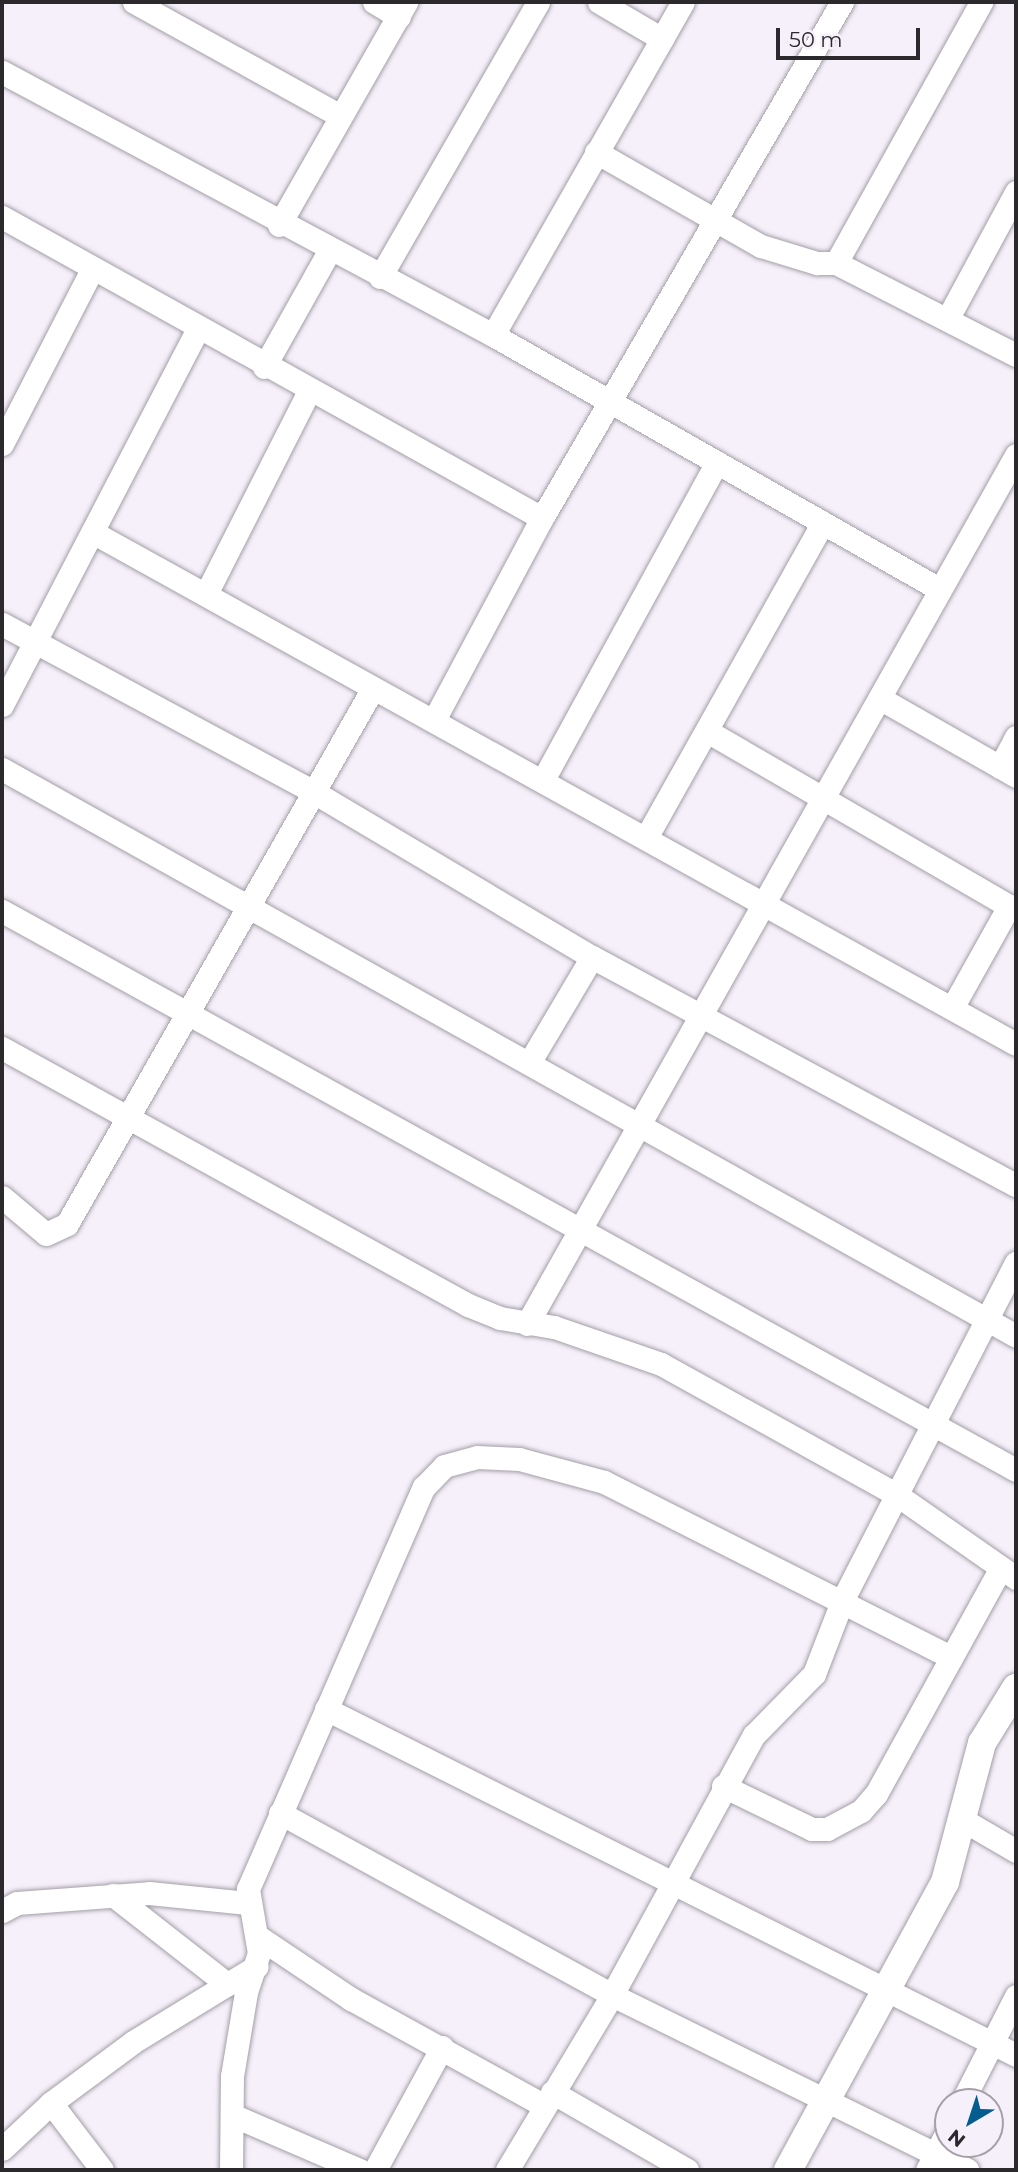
<!DOCTYPE html>
<html>
<head>
<meta charset="utf-8">
<style>
  body { margin:0 }
  #map { position:relative; width:1018px; height:2172px; overflow:hidden; background:#f6f0fa; font-family:Montserrat,sans-serif }
  div>[style] { position:absolute }
  [style*='--x'] { left:calc(var(--x)*1px); top:calc(var(--y)*1px); width:calc(var(--w)*1px); rotate:calc(var(--a)*1deg) }
  .roads { filter:drop-shadow(0 0 2px #a39ea7) drop-shadow(0 0 2px #a39ea7) }
  .minor>* { height:23px; margin:-11.5px; padding:0 11.5px; transform-origin:11.5px; border-radius:11.5px; background:#fff }
  .tertiary>* { height:28px; margin:-14px; padding:0 14px; transform-origin:14px; border-radius:14px; background:#fff }
  span { translate:-50% -50%; white-space:nowrap; text-align:center; line-height:1.15; -webkit-text-stroke:5px #f6f0fa; paint-order:stroke }
  .frame { position:absolute; inset:0; border:4px solid #2b292c; pointer-events:none }
  .north { position:absolute; left:934px; top:2088px; width:70px; height:70px; box-sizing:border-box; background:#f6f0fa; border:2px solid #a5a0a8; border-radius:50%; rotate:219deg; font-size:19px; font-weight:700; line-height:28px; text-align:center; color:#2b292c }
  .north::after { content:''; display:block; margin:auto; width:24px; height:32px; background:#055c8e; clip-path:polygon(50% 0,100% 100%,50% 72%,0 100%) }
  .scale { position:absolute; left:776px; top:28px; width:144px; height:32px; box-sizing:border-box; border:4px solid #2b292c; border-top:0; padding-left:9px; font-size:21px; line-height:24px; white-space:nowrap; color:#2b292c; -webkit-text-stroke:5px #f6f0fa; paint-order:stroke }
</style>
</head>
<body>
<div id="map">
  <div class="roads">
    <div class="minor">
      <div style="--x:134;--y:2;--w:234;--a:28.9"></div>
      <div style="--x:374;--y:2;--w:29;--a:31"></div>
      <div style="--x:599;--y:2;--w:73;--a:30.4"></div>
      <div style="--x:2;--y:72;--w:557;--a:28.18"></div>
      <div style="--x:493;--y:335;--w:513;--a:29.66"></div>
      <div style="--x:596;--y:152;--w:190;--a:29.7"></div>
      <div style="--x:761;--y:246;--w:59;--a:16.9"></div>
      <div style="--x:817;--y:263;--w:19;--a:0"></div>
      <div style="--x:836;--y:263;--w:202;--a:27.1"></div>
      <div style="--x:2;--y:217;--w:618;--a:29.14"></div>
      <div style="--x:279;--y:225;--w:257;--a:-60.3"></div>
      <div style="--x:836;--y:263;--w:299;--a:-60.9"></div>
      <div style="--x:380;--y:277;--w:317;--a:-60.1"></div>
      <div style="--x:949;--y:316;--w:141;--a:-61.6"></div>
      <div style="--x:493;--y:335;--w:383;--a:-60.3"></div>
      <div style="--x:264;--y:367;--w:133;--a:-60.7"></div>
      <div style="--x:2;--y:444;--w:198;--a:-62.7"></div>
      <div style="--x:94;--y:533;--w:1054;--a:29"></div>
      <div style="--x:207;--y:592;--w:225;--a:-63.1"></div>
      <div style="--x:2;--y:624;--w:352;--a:28.3"></div>
      <div style="--x:312;--y:791;--w:326;--a:30.7"></div>
      <div style="--x:592;--y:957;--w:481;--a:28.3"></div>
      <div style="--x:881;--y:699;--w:155;--a:29.7"></div>
      <div style="--x:2;--y:705;--w:424;--a:-62.5"></div>
      <div style="--x:434;--y:720;--w:229;--a:-61.9"></div>
      <div style="--x:542;--y:518;--w:597;--a:-59.83"></div>
      <div style="--x:707;--y:731;--w:357;--a:30.1"></div>
      <div style="--x:1000;--y:767;--w:34;--a:-62"></div>
      <div style="--x:2;--y:769;--w:1162;--a:29.21"></div>
      <div style="--x:544;--y:778;--w:360;--a:-61.3"></div>
      <div style="--x:647;--y:836;--w:359;--a:-60.7"></div>
      <div style="--x:2;--y:911;--w:1158;--a:28.87"></div>
      <div style="--x:952;--y:1008;--w:117;--a:-60.8"></div>
      <div style="--x:2;--y:1048;--w:532;--a:28.88"></div>
      <div style="--x:468;--y:1305;--w:35;--a:22"></div>
      <div style="--x:500;--y:1318;--w:55;--a:9.5"></div>
      <div style="--x:554;--y:1327;--w:113;--a:19.1"></div>
      <div style="--x:661;--y:1364;--w:270;--a:29"></div>
      <div style="--x:897;--y:1495;--w:145;--a:34.9"></div>
      <div style="--x:529;--y:1063;--w:123;--a:-59.3"></div>
      <div style="--x:2;--y:1197;--w:57;--a:40.1"></div>
      <div style="--x:46;--y:1234;--w:23;--a:-25"></div>
      <div style="--x:67;--y:1224;--w:615;--a:-60.27"></div>
      <div style="--x:527;--y:1324;--w:997;--a:-60.63"></div>
      <div style="--x:326;--y:1709;--w:772;--a:26.63"></div>
      <div style="--x:723;--y:1786;--w:99;--a:25.8"></div>
      <div style="--x:812;--y:1829;--w:15;--a:0"></div>
      <div style="--x:827;--y:1829;--w:38;--a:-28"></div>
      <div style="--x:861;--y:1811;--w:23;--a:-49"></div>
      <div style="--x:876;--y:1794;--w:257;--a:-61.1"></div>
      <div style="--x:280;--y:1813;--w:379;--a:28.7"></div>
      <div style="--x:612;--y:1995;--w:396;--a:26.2"></div>
      <div style="--x:963;--y:1820;--w:61;--a:30.3"></div>
      <div style="--x:113;--y:1895;--w:145;--a:38"></div>
      <div style="--x:2;--y:1911;--w:17;--a:-28"></div>
      <div style="--x:17;--y:1903;--w:132;--a:-4.3"></div>
      <div style="--x:149;--y:1893;--w:99;--a:5.8"></div>
      <div style="--x:260;--y:1938;--w:110;--a:33.8"></div>
      <div style="--x:351;--y:1999;--w:219;--a:28.9"></div>
      <div style="--x:552;--y:2092;--w:156;--a:30"></div>
      <div style="--x:962;--y:2102;--w:119;--a:-63"></div>
      <div style="--x:51;--y:2103;--w:84;--a:52.7"></div>
      <div style="--x:232;--y:2115;--w:139;--a:23.3"></div>
      <div style="--x:2;--y:2149;--w:67;--a:-43.2"></div>
      <div style="--x:51;--y:2103;--w:102;--a:-36.6"></div>
      <div style="--x:133;--y:2042;--w:145;--a:-31.5"></div>
      <div style="--x:231;--y:2170;--w:94;--a:-89.4"></div>
      <div style="--x:232;--y:2076;--w:85;--a:-80.5"></div>
      <div style="--x:246;--y:1992;--w:41;--a:-71.6"></div>
      <div style="--x:259;--y:1953;--w:65;--a:-99.8"></div>
      <div style="--x:248;--y:1889;--w:439;--a:-66.4"></div>
      <div style="--x:424;--y:1487;--w:29;--a:-46"></div>
      <div style="--x:444;--y:1466;--w:34;--a:-15"></div>
      <div style="--x:477;--y:1457;--w:42;--a:2.7"></div>
      <div style="--x:519;--y:1459;--w:88;--a:15.1"></div>
      <div style="--x:604;--y:1482;--w:389;--a:26.8"></div>
      <div style="--x:375;--y:2170;--w:140;--a:-61.4"></div>
      <div style="--x:507;--y:2170;--w:204;--a:-59"></div>
      <div style="--x:612;--y:1995;--w:296;--a:-61.4"></div>
      <div style="--x:754;--y:1735;--w:86;--a:-45.5"></div>
      <div style="--x:814;--y:1674;--w:80;--a:-68.9"></div>
      <div style="--x:843;--y:1599;--w:378;--a:-62.8"></div>
      <div style="--x:927;--y:2170;--w:45;--a:-62.3"></div>
    </div>
    <div class="tertiary">
      <div style="--x:788;--y:2170;--w:328;--a:-61.4"></div>
      <div style="--x:945;--y:1882;--w:144;--a:-75.1"></div>
      <div style="--x:982;--y:1743;--w:65;--a:-58.3"></div>
    </div>
  </div>
  <div class="frame"></div>
  <div class="north">N</div>
  <div class="scale">50 m</div>
</div>
</body>
</html>
